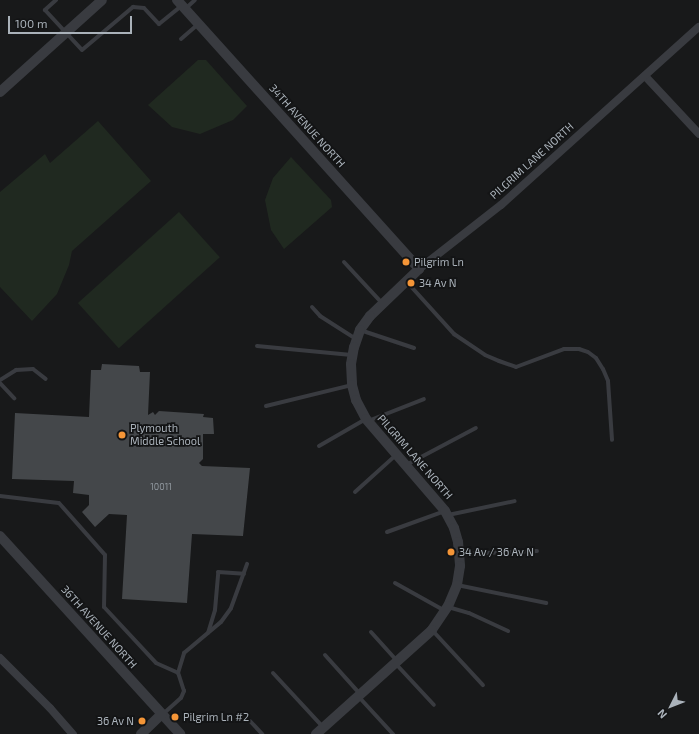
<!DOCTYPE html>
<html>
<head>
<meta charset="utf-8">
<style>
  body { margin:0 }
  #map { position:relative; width:699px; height:734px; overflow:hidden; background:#18191a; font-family:"Exo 2",sans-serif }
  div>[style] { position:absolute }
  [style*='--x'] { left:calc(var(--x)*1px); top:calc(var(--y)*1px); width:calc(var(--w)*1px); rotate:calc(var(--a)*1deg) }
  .green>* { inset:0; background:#202920; transform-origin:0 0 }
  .building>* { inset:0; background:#44474a }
  .service>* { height:4px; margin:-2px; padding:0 2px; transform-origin:2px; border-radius:2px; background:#393b40 }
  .minor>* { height:8px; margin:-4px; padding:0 4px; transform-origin:4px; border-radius:4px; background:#393b40 }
  .tertiary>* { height:10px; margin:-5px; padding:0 5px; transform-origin:5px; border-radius:5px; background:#393b40 }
  .dots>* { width:11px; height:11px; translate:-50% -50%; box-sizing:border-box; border:2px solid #131415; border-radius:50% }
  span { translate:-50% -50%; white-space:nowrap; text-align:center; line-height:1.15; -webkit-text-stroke:3.5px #131415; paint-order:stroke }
  .number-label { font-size:9px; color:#90979e }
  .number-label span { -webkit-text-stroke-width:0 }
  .street-label { font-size:11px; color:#aab2ba }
  .poi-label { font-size:11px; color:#aab2ba }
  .left { translate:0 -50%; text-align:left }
  .right { translate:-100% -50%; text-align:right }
  .north { position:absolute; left:651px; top:686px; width:40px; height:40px; -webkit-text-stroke:3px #131415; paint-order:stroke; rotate:228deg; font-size:11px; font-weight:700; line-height:16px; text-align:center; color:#aab2ba }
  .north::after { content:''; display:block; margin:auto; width:14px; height:18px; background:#aab2ba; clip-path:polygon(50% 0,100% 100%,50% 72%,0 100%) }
  .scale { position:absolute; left:8px; top:16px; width:124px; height:18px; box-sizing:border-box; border:2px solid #aab2ba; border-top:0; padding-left:5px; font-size:12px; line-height:14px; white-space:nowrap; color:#aab2ba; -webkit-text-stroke:3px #131415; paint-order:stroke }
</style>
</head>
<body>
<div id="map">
  <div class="green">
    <div style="clip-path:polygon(198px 60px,206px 60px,247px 106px,233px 120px,200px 134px,172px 127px,148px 105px)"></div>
    <div style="clip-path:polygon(98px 121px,151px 181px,72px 251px,69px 265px,57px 294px,32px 321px,0 287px,0 192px,45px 154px,50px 163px)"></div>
    <div style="clip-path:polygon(291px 157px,331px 200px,332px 207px,284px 249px,271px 230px,265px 200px,273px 178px)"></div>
    <div style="left:179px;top:212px;width:61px;height:136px;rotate:48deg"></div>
  </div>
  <div class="building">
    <div style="clip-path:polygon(102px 364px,139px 366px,140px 372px,150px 372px,148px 415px,153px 412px,155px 415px,159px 411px,204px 414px,203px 417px,213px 418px,214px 434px,203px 434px,203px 459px,199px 463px,202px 466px,250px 468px,243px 536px,192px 534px,187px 603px,122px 599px,127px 515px,109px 514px,95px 527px,82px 512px,89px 505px,89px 495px,73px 493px,74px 481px,12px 479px,15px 413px,89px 417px,91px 370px,101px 370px)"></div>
  </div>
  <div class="service">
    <div style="--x:56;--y:0;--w:15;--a:138"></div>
    <div style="--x:45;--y:10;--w:54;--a:47.2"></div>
    <div style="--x:82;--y:50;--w:67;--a:-40.1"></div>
    <div style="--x:133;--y:7;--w:11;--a:5"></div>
    <div style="--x:144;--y:8;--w:22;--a:47"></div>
    <div style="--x:159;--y:24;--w:28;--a:-39"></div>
    <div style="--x:185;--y:9;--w:13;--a:-42"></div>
    <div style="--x:181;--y:39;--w:21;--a:-41"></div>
    <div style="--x:344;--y:262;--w:56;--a:47.2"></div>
    <div style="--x:406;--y:281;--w:72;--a:47.8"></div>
    <div style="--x:454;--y:334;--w:37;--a:34"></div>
    <div style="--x:485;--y:355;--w:15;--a:23"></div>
    <div style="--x:499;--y:361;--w:18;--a:19"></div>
    <div style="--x:516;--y:367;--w:51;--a:-20.6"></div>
    <div style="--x:564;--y:349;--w:15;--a:0"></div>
    <div style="--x:579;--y:349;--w:9;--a:18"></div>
    <div style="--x:588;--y:352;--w:10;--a:37"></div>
    <div style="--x:596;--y:358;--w:13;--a:58"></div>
    <div style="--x:603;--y:369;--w:13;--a:67"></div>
    <div style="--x:608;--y:381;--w:59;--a:86.1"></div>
    <div style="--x:312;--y:307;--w:12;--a:48"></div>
    <div style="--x:320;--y:316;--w:43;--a:32.6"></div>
    <div style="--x:360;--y:330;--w:57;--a:18.4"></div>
    <div style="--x:257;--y:346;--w:95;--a:5.4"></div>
    <div style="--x:0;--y:380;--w:19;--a:-32"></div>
    <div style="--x:16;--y:370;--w:17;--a:-3"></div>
    <div style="--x:33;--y:369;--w:16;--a:38"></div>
    <div style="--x:0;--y:383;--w:21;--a:47"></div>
    <div style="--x:266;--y:406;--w:89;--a:-13.7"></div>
    <div style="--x:368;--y:421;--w:60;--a:-21.4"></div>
    <div style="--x:319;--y:446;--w:54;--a:-29.9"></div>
    <div style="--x:406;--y:465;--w:79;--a:-27.9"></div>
    <div style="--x:355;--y:492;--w:55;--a:-42.1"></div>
    <div style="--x:0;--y:496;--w:59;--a:6.8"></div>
    <div style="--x:59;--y:503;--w:69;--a:48.5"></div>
    <div style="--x:105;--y:555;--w:52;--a:91.1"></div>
    <div style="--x:104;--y:607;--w:76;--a:47.1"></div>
    <div style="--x:156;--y:663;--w:24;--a:24"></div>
    <div style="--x:448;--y:515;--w:68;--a:-11.8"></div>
    <div style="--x:387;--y:532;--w:62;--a:-19.9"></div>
    <div style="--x:460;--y:554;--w:77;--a:-2.2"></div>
    <div style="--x:395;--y:583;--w:57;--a:29.2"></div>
    <div style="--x:457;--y:585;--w:91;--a:11.4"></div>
    <div style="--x:448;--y:607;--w:22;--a:16"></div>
    <div style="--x:469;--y:613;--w:43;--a:24.8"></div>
    <div style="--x:432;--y:630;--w:75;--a:47.2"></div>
    <div style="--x:371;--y:632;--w:39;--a:48"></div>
    <div style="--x:208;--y:633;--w:24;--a:-73"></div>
    <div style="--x:215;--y:610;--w:38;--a:-85"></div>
    <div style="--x:218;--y:572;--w:26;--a:4"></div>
    <div style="--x:325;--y:655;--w:52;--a:48.1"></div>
    <div style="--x:395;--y:663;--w:57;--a:47.1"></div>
    <div style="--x:273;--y:673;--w:74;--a:47.2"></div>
    <div style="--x:358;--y:696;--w:52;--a:47.4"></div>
    <div style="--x:163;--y:714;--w:24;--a:-42"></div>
    <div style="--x:181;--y:698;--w:8;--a:-67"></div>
    <div style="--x:184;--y:691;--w:19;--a:-108"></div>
    <div style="--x:178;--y:673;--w:21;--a:-73"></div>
    <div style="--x:184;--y:653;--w:48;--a:-40"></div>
    <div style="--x:221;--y:622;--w:17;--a:-54"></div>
    <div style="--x:231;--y:608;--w:47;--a:-70"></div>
    <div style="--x:250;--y:721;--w:18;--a:47"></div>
  </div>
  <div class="minor">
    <div style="--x:645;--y:76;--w:79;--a:47"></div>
    <div style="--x:419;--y:269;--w:104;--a:-38"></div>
    <div style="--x:501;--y:205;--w:266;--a:-42"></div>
    <div style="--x:0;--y:658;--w:71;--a:45"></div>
    <div style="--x:50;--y:708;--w:35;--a:49"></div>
  </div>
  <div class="tertiary">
    <div style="--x:177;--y:0;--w:362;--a:48"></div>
    <div style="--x:419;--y:269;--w:68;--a:136.2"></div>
    <div style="--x:370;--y:316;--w:17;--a:126"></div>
    <div style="--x:360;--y:330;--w:18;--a:109"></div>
    <div style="--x:354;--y:347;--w:17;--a:100"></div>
    <div style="--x:351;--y:364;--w:21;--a:87"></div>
    <div style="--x:352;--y:385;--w:16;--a:75"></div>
    <div style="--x:356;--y:400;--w:21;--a:62"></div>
    <div style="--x:366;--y:419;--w:121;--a:49.3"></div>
    <div style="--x:445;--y:511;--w:19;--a:62"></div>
    <div style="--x:454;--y:528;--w:15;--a:74"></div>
    <div style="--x:458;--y:542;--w:24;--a:85"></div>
    <div style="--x:460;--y:566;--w:19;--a:99"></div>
    <div style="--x:457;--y:585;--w:23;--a:113"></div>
    <div style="--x:448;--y:606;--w:29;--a:124"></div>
    <div style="--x:432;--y:630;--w:156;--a:138.1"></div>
    <div style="--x:0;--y:92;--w:137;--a:-42"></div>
    <div style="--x:0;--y:536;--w:268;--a:47.7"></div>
    <div style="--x:141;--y:734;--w:29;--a:-44"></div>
  </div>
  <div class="dots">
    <div style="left:406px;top:262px;background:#f49537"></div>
    <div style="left:411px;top:283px;background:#f49537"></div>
    <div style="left:122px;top:435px;background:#f49537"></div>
    <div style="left:451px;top:552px;background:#f49537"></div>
    <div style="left:175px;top:717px;background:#f49537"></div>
    <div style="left:142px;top:721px;background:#f49537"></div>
  </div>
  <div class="number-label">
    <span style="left:161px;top:487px">10011</span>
  </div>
  <div class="street-label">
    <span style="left:307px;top:126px;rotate:48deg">34TH AVENUE NORTH</span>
    <span style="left:532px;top:161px;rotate:-42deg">PILGRIM LANE NORTH</span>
    <span style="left:415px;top:457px;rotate:49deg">PILGRIM LANE NORTH</span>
    <span style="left:99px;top:627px;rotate:48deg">36TH AVENUE NORTH</span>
  </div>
  <div class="poi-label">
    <span class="left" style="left:414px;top:262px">Pilgrim Ln</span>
    <span class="left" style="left:419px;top:283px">34 Av N</span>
    <span class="left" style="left:130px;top:435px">Plymouth<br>Middle School</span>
    <span class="left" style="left:459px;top:552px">34 Av / 36 Av N</span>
    <span class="left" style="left:183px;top:717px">Pilgrim Ln #2</span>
    <span class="right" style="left:134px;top:721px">36 Av N</span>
  </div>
  <div class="north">N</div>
  <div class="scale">100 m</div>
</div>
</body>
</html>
